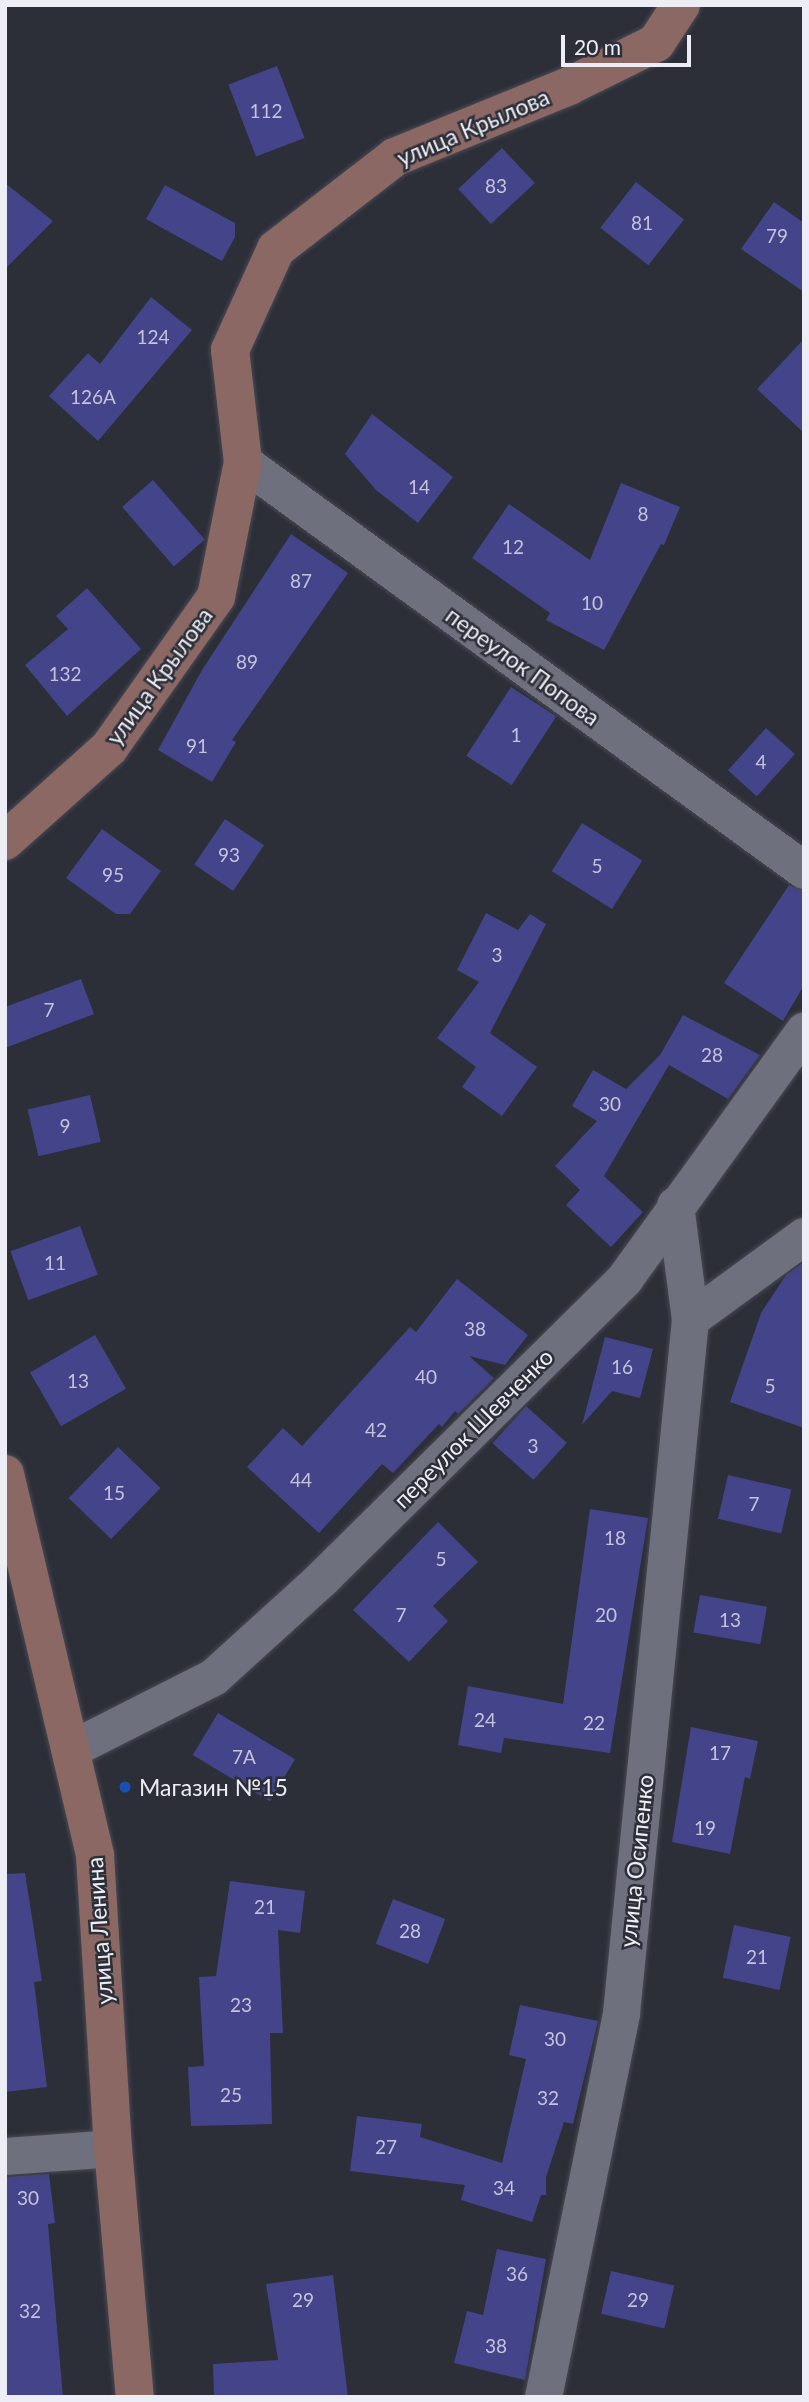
<!DOCTYPE html>
<html>
<head>
<meta charset="utf-8">
<style>
  body { margin:0 }
  #map { position:relative; width:809px; height:2402px; overflow:hidden; background:#2c2e38; font-family:Lato,sans-serif }
  div>[style] { position:absolute }
  [style*='--x'] { left:calc(var(--x)*1px); top:calc(var(--y)*1px); width:calc(var(--w)*1px); rotate:calc(var(--a)*1deg) }
  .building>* { inset:0; background:#44448a; transform-origin:0 0 }
  .roads { filter:drop-shadow(0 0 2px #494a53) drop-shadow(0 0 2px #494a53) }
  .street>* { height:37px; margin:-18.5px; padding:0 18.5px; transform-origin:18.5px; border-radius:18.5px; background:#6e707d }
  .secondary>* { height:38px; margin:-19px; padding:0 19px; transform-origin:19px; border-radius:19px; background:#8c6865 }
  .dots>* { width:19px; height:19px; translate:-50% -50%; box-sizing:border-box; border:4px solid #2c2e38; border-radius:50% }
  span { translate:-50% -50%; white-space:nowrap; text-align:center; line-height:1.15; -webkit-text-stroke:5px #2c2e38; paint-order:stroke }
  .number-label { font-size:19px; color:#c3c4da }
  .number-label span { -webkit-text-stroke-width:0 }
  .street-label { font-size:23px; color:#edeef5 }
  .poi-label { font-size:23px; color:#edeef5 }
  .left { translate:0 -50%; text-align:left }
  .frame { position:absolute; inset:0; border:7px solid #edeef5; pointer-events:none }
  .scale { position:absolute; left:561px; top:35px; width:130px; height:32px; box-sizing:border-box; border:4px solid #edeef5; border-top:0; padding-left:9px; font-size:21px; line-height:24px; white-space:nowrap; color:#edeef5; -webkit-text-stroke:5px #2c2e38; paint-order:stroke }
</style>
</head>
<body>
<div id="map">
  <div class="building">
    <div style="left:277px;top:66px;width:77px;height:52px;rotate:69deg"></div>
    <div style="left:502px;top:148px;width:48px;height:60px;rotate:47deg"></div>
    <div style="left:636px;top:182px;width:61px;height:58px;rotate:38deg"></div>
    <div style="clip-path:polygon(5px 183px,53px 221px,5px 269px)"></div>
    <div style="clip-path:polygon(165px 185px,235px 223px,235px 237px,222px 261px,146px 219px)"></div>
    <div style="clip-path:polygon(774px 202px,804px 223px,804px 292px,741px 249px)"></div>
    <div style="clip-path:polygon(151px 297px,192px 330px,98px 441px,49px 396px,88px 353px,100px 364px)"></div>
    <div style="clip-path:polygon(804px 339px,804px 433px,757px 389px)"></div>
    <div style="clip-path:polygon(372px 414px,453px 477px,418px 523px,376px 490px,345px 454px)"></div>
    <div style="left:153px;top:480px;width:79px;height:41px;rotate:49deg"></div>
    <div style="clip-path:polygon(621px 483px,680px 507px,664px 545px,661px 544px,604px 650px,546px 620px,550px 613px,472px 558px,509px 504px,590px 560px)"></div>
    <div style="clip-path:polygon(291px 534px,348px 573px,232px 740px,236px 742px,212px 782px,158px 750px,202px 670px)"></div>
    <div style="clip-path:polygon(87px 588px,141px 649px,67px 716px,25px 665px,68px 629px,56px 616px)"></div>
    <div style="left:511px;top:687px;width:54px;height:82px;rotate:33deg"></div>
    <div style="left:766px;top:728px;width:39px;height:57px;rotate:42deg"></div>
    <div style="left:225px;top:819px;width:47px;height:55px;rotate:34deg"></div>
    <div style="left:582px;top:823px;width:71px;height:57px;rotate:32deg"></div>
    <div style="clip-path:polygon(102px 829px,161px 871px,130px 914px,116px 914px,66px 878px)"></div>
    <div style="clip-path:polygon(789px 885px,804px 891px,804px 985px,783px 1021px,724px 983px)"></div>
    <div style="clip-path:polygon(486px 913px,518px 930px,530px 914px,546px 924px,490px 1033px,537px 1067px,502px 1116px,462px 1087px,476px 1067px,437px 1038px,479px 982px,457px 970px)"></div>
    <div style="clip-path:polygon(81px 979px,94px 1014px,5px 1048px,5px 1007px)"></div>
    <div style="clip-path:polygon(683px 1015px,760px 1055px,728px 1099px,669px 1065px,604px 1176px,643px 1212px,611px 1247px,566px 1205px,580px 1190px,555px 1166px,597px 1121px,572px 1106px,593px 1070px,626px 1089px,660px 1055px)"></div>
    <div style="left:90px;top:1095px;width:48px;height:64px;rotate:77deg"></div>
    <div style="left:80px;top:1226px;width:52px;height:74px;rotate:70deg"></div>
    <div style="clip-path:polygon(804px 1262px,804px 1428px,730px 1402px,761px 1313px,786px 1275px)"></div>
    <div style="clip-path:polygon(457px 1279px,528px 1335px,505px 1365px,469px 1356px,494px 1378px,458px 1414px,455px 1411px,442px 1427px,439px 1424px,393px 1473px,382px 1464px,319px 1533px,247px 1467px,283px 1428px,302px 1446px,410px 1327px,416px 1332px)"></div>
    <div style="left:95px;top:1335px;width:62px;height:75px;rotate:60deg"></div>
    <div style="clip-path:polygon(605px 1337px,653px 1349px,640px 1398px,612px 1391px,582px 1425px)"></div>
    <div style="left:526px;top:1406px;width:55px;height:50px;rotate:42deg"></div>
    <div style="left:118px;top:1447px;width:59px;height:71px;rotate:44deg"></div>
    <div style="left:728px;top:1475px;width:65px;height:45px;rotate:13deg"></div>
    <div style="clip-path:polygon(590px 1509px,648px 1518px,610px 1753px,504px 1738px,501px 1753px,458px 1745px,468px 1686px,563px 1704px)"></div>
    <div style="clip-path:polygon(438px 1522px,478px 1562px,433px 1606px,448px 1621px,409px 1662px,353px 1610px)"></div>
    <div style="left:700px;top:1595px;width:68px;height:38px;rotate:10deg"></div>
    <div style="left:218px;top:1713px;width:90px;height:49px;rotate:31deg"></div>
    <div style="clip-path:polygon(691px 1727px,758px 1741px,750px 1779px,745px 1777px,730px 1854px,672px 1842px)"></div>
    <div style="clip-path:polygon(25px 1873px,42px 1981px,34px 1982px,47px 2087px,5px 2092px,5px 1874px)"></div>
    <div style="clip-path:polygon(230px 1881px,305px 1891px,300px 1933px,278px 1930px,283px 2033px,270px 2033px,272px 2124px,191px 2126px,188px 2067px,204px 2066px,199px 1977px,216px 1976px)"></div>
    <div style="left:393px;top:1899px;width:56px;height:48px;rotate:21deg"></div>
    <div style="left:734px;top:1925px;width:58px;height:54px;rotate:12deg"></div>
    <div style="clip-path:polygon(520px 2005px,598px 2021px,573px 2124px,564px 2122px,546px 2177px,546px 2195px,541px 2195px,532px 2222px,461px 2200px,465px 2185px,350px 2171px,357px 2116px,422px 2124px,420px 2137px,502px 2163px,526px 2059px,509px 2055px)"></div>
    <div style="clip-path:polygon(49px 2174px,55px 2223px,48px 2224px,63px 2397px,5px 2397px,5px 2177px)"></div>
    <div style="clip-path:polygon(497px 2249px,546px 2259px,525px 2380px,454px 2363px,467px 2311px,483px 2315px)"></div>
    <div style="left:611px;top:2271px;width:65px;height:44px;rotate:13deg"></div>
    <div style="clip-path:polygon(333px 2275px,348px 2397px,214px 2397px,213px 2364px,278px 2360px,266px 2284px)"></div>
  </div>
  <div class="roads">
    <div class="street">
      <div style="--x:243;--y:462;--w:694;--a:36.03"></div>
      <div style="--x:690;--y:1319;--w:141;--a:-36.1"></div>
      <div style="--x:71;--y:1749;--w:159;--a:-26.9"></div>
      <div style="--x:213;--y:1677;--w:147;--a:-42.2"></div>
      <div style="--x:322;--y:1578;--w:425;--a:-44.7"></div>
      <div style="--x:624;--y:1279;--w:307;--a:-54.1"></div>
      <div style="--x:5;--y:2156;--w:108;--a:-4.2"></div>
      <div style="--x:543;--y:2397;--w:392;--a:-78.5"></div>
      <div style="--x:621;--y:2013;--w:697;--a:-84.32"></div>
      <div style="--x:690;--y:1319;--w:115;--a:-97.5"></div>
    </div>
    <div class="secondary">
      <div style="--x:5;--y:841;--w:140;--a:-41.8"></div>
      <div style="--x:109;--y:748;--w:185;--a:-54.7"></div>
      <div style="--x:216;--y:597;--w:138;--a:-78.7"></div>
      <div style="--x:243;--y:462;--w:113;--a:-96.6"></div>
      <div style="--x:230;--y:350;--w:111;--a:-65.5"></div>
      <div style="--x:276;--y:249;--w:150;--a:-37.7"></div>
      <div style="--x:395;--y:157;--w:188;--a:-22.2"></div>
      <div style="--x:569;--y:86;--w:97;--a:-26.3"></div>
      <div style="--x:656;--y:43;--w:45;--a:-56.7"></div>
      <div style="--x:5;--y:1474;--w:391;--a:76.7"></div>
      <div style="--x:95;--y:1855;--w:294;--a:86.5"></div>
      <div style="--x:113;--y:2148;--w:250;--a:85"></div>
    </div>
  </div>
  <div class="dots">
    <div style="left:125px;top:1787px;background:#1a4fb4"></div>
  </div>
  <div class="number-label">
    <span style="left:266px;top:111px">112</span>
    <span style="left:496px;top:186px">83</span>
    <span style="left:642px;top:223px">81</span>
    <span style="left:777px;top:236px">79</span>
    <span style="left:153px;top:337px">124</span>
    <span style="left:93px;top:397px">126А</span>
    <span style="left:419px;top:487px">14</span>
    <span style="left:643px;top:514px">8</span>
    <span style="left:513px;top:547px">12</span>
    <span style="left:301px;top:581px">87</span>
    <span style="left:592px;top:603px">10</span>
    <span style="left:247px;top:662px">89</span>
    <span style="left:65px;top:674px">132</span>
    <span style="left:516px;top:735px">1</span>
    <span style="left:197px;top:746px">91</span>
    <span style="left:761px;top:762px">4</span>
    <span style="left:229px;top:855px">93</span>
    <span style="left:597px;top:866px">5</span>
    <span style="left:113px;top:875px">95</span>
    <span style="left:497px;top:955px">3</span>
    <span style="left:49px;top:1010px">7</span>
    <span style="left:712px;top:1055px">28</span>
    <span style="left:610px;top:1104px">30</span>
    <span style="left:65px;top:1126px">9</span>
    <span style="left:55px;top:1263px">11</span>
    <span style="left:475px;top:1329px">38</span>
    <span style="left:622px;top:1367px">16</span>
    <span style="left:426px;top:1377px">40</span>
    <span style="left:78px;top:1381px">13</span>
    <span style="left:770px;top:1386px">5</span>
    <span style="left:376px;top:1430px">42</span>
    <span style="left:533px;top:1446px">3</span>
    <span style="left:301px;top:1480px">44</span>
    <span style="left:114px;top:1493px">15</span>
    <span style="left:754px;top:1504px">7</span>
    <span style="left:615px;top:1538px">18</span>
    <span style="left:441px;top:1559px">5</span>
    <span style="left:401px;top:1615px">7</span>
    <span style="left:606px;top:1615px">20</span>
    <span style="left:730px;top:1620px">13</span>
    <span style="left:485px;top:1720px">24</span>
    <span style="left:594px;top:1723px">22</span>
    <span style="left:720px;top:1753px">17</span>
    <span style="left:244px;top:1757px">7А</span>
    <span style="left:705px;top:1828px">19</span>
    <span style="left:265px;top:1907px">21</span>
    <span style="left:410px;top:1931px">28</span>
    <span style="left:757px;top:1957px">21</span>
    <span style="left:241px;top:2005px">23</span>
    <span style="left:555px;top:2039px">30</span>
    <span style="left:231px;top:2095px">25</span>
    <span style="left:548px;top:2098px">32</span>
    <span style="left:386px;top:2147px">27</span>
    <span style="left:504px;top:2188px">34</span>
    <span style="left:28px;top:2198px">30</span>
    <span style="left:517px;top:2274px">36</span>
    <span style="left:303px;top:2300px">29</span>
    <span style="left:638px;top:2300px">29</span>
    <span style="left:30px;top:2311px">32</span>
    <span style="left:496px;top:2346px">38</span>
  </div>
  <div class="street-label">
    <span style="left:473px;top:127px;rotate:-23deg">улица Крылова</span>
    <span style="left:523px;top:666px;rotate:36deg">переулок Попова</span>
    <span style="left:159px;top:676px;rotate:-54deg">улица Крылова</span>
    <span style="left:473px;top:1428px;rotate:-45deg">переулок Шевченко</span>
    <span style="left:636px;top:1861px;rotate:-84deg">улица Осипенко</span>
    <span style="left:99px;top:1931px;rotate:-94deg">улица Ленина</span>
  </div>
  <div class="poi-label">
    <span class="left" style="left:139px;top:1787px">Магазин №15</span>
  </div>
  <div class="frame"></div>
  <div class="scale">20 m</div>
</div>
</body>
</html>
